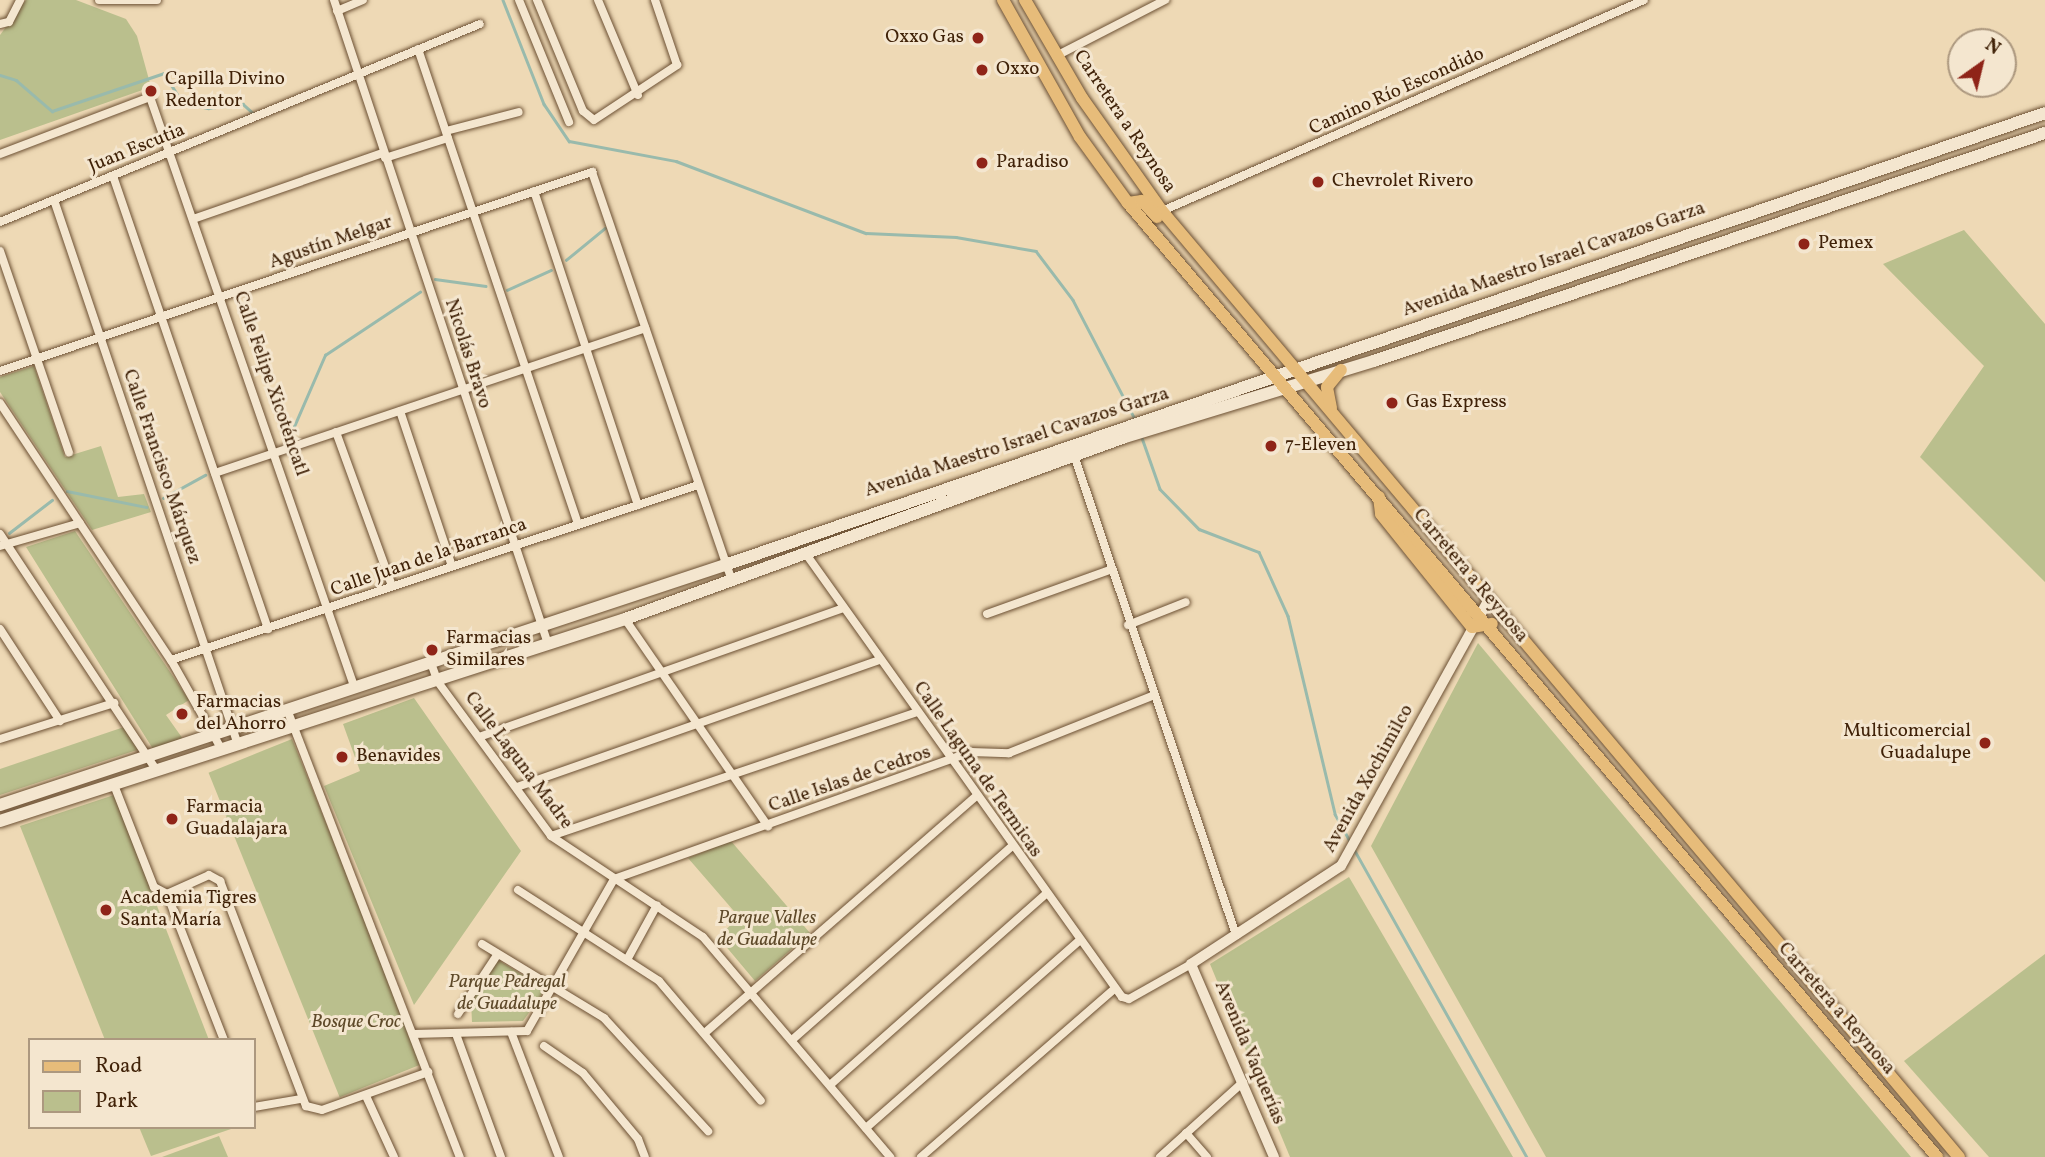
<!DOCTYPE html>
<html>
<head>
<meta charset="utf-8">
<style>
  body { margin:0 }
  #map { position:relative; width:2045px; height:1157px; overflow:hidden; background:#eed9b5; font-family:Vollkorn,serif }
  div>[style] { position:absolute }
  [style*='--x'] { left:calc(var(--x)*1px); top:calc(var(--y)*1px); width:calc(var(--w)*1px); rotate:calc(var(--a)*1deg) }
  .green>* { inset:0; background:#babf8d; transform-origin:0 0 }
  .stream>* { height:2.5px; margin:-1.25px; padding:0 1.25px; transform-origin:1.25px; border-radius:1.25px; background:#99baac }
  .roads { filter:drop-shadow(0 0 2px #6c5033) drop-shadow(0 0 2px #6c5033) }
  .minor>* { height:8px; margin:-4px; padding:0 4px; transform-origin:4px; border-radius:4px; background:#f4e6cf }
  .tertiary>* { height:10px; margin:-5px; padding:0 5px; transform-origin:5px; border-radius:5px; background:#f4e6cf }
  .secondary>* { height:12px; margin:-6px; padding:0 6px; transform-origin:6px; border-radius:6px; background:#f4e6cf }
  .primary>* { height:12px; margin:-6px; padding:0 6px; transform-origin:6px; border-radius:6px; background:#e7bc7a }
  .dots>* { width:19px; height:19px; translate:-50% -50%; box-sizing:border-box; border:4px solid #f4e6cf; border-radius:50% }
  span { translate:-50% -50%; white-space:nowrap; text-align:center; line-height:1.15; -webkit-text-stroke:6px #f4e6cf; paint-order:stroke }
  .poi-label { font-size:19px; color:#402208 }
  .right { translate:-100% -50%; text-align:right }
  .left { translate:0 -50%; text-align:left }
  .street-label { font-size:19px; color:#402208 }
  .park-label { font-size:19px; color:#5e4929; font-style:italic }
  .legend { position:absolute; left:28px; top:1038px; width:228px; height:91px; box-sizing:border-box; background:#f4e6cf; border:2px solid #ac987f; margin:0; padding:9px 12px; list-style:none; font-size:21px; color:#402208 }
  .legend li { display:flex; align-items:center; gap:14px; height:35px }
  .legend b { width:35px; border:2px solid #ac987f }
  .north { position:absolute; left:1947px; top:28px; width:70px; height:70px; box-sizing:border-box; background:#f4e6cf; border:2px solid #ac987f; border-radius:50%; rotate:34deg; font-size:19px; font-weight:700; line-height:28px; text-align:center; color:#402208 }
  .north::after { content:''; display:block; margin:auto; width:24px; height:32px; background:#8f2418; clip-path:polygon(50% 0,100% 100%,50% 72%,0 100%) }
</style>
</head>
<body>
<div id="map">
  <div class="green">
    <div style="clip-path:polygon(26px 0,76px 0,126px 19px,137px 36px,151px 87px,0 140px,0 35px)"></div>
    <div style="clip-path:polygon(1964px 230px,2045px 324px,2045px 582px,1920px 457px,1984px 366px,1883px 264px)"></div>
    <div style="clip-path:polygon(34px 366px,65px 457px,101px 446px,118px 497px,144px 494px,151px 512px,92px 530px,0 392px,0 377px)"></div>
    <div style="clip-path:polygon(75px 531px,189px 700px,166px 715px,183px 739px,153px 749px,26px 547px)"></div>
    <div style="clip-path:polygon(1478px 643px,1911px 1157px,1546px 1157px,1371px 846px)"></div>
    <div style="clip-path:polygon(414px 698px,521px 851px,414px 1005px,324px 786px,360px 771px,343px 724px)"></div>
    <div style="clip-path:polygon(124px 727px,140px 749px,0 795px,0 769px)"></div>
    <div style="left:292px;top:739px;width:350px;height:90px;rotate:68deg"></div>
    <div style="clip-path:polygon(114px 795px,209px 1040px,105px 1040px,20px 826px)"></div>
    <div style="clip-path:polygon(731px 841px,810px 933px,755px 981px,718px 937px,739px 917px,688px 858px)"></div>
    <div style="clip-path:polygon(1349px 877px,1513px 1157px,1290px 1157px,1210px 964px)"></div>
    <div style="clip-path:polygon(2045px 954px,2045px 1157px,1989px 1157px,1904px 1061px)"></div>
    <div style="clip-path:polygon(498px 960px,546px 989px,523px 1021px,472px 1022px,471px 1001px)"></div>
    <div style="clip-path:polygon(139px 1127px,237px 1127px,151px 1156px)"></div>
    <div style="clip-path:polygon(219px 1136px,228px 1157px,162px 1157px)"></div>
  </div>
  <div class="stream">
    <div style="--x:503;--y:0;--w:112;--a:68.5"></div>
    <div style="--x:544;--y:104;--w:45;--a:56"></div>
    <div style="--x:569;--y:141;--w:109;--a:10.6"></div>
    <div style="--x:676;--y:161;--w:203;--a:20.8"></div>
    <div style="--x:866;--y:233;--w:90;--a:2.5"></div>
    <div style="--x:956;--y:237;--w:81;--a:9.9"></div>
    <div style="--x:1036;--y:251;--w:61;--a:52.9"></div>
    <div style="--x:1073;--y:300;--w:134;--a:62.5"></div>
    <div style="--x:0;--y:75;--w:17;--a:17"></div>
    <div style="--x:16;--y:80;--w:48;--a:40.7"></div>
    <div style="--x:52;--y:111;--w:118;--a:-18.7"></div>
    <div style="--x:164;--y:73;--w:34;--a:58"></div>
    <div style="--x:182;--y:102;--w:27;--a:13"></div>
    <div style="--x:208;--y:108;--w:35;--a:-7"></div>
    <div style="--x:243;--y:104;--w:15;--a:42"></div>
    <div style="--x:566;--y:260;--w:50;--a:-39.4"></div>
    <div style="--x:435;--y:279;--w:51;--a:7.8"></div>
    <div style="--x:507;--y:290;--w:48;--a:-24.4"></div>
    <div style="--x:292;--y:431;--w:83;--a:-66.5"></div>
    <div style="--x:325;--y:355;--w:114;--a:-33.6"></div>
    <div style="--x:1141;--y:435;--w:57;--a:70.6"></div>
    <div style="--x:1160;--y:489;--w:56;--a:45.7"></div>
    <div style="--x:1199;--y:529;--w:64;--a:21"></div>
    <div style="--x:1259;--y:552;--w:70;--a:65.6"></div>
    <div style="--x:1288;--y:616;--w:204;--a:76.6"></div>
    <div style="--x:1335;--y:814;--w:33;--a:61"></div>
    <div style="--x:67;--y:491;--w:81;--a:11.4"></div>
    <div style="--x:163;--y:498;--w:48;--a:-28.7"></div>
    <div style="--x:9;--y:533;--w:54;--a:-37.5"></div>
    <div style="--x:1354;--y:849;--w:353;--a:60.7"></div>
  </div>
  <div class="roads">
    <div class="minor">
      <div style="--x:99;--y:0;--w:58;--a:0"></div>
      <div style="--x:334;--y:0;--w:679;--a:71.62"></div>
      <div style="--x:519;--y:0;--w:132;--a:67.7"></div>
      <div style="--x:537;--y:0;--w:120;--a:67.5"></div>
      <div style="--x:583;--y:111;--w:14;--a:39"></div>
      <div style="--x:594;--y:120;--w:100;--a:-33.5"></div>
      <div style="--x:677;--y:65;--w:69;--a:-108.7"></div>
      <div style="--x:598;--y:0;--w:103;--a:67.2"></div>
      <div style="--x:337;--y:11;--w:28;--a:-23"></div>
      <div style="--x:0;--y:24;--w:9;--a:-13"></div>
      <div style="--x:9;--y:22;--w:25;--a:-63"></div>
      <div style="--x:418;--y:49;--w:501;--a:71.38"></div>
      <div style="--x:1056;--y:56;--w:123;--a:-27.2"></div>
      <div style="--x:446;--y:131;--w:75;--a:-14.6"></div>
      <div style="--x:0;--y:154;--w:160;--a:-20.8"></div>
      <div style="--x:150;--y:97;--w:626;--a:70.9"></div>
      <div style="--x:385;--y:158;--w:66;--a:-17.6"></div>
      <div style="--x:113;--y:176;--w:479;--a:71.1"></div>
      <div style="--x:534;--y:191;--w:331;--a:71.7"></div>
      <div style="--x:54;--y:200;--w:575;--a:71.34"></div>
      <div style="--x:1162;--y:211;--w:526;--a:-23.64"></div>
      <div style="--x:196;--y:218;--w:198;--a:-19.2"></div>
      <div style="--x:0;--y:222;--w:519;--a:-22.42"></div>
      <div style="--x:0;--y:251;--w:213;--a:71.1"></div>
      <div style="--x:0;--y:371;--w:625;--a:-18.58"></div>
      <div style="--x:592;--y:172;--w:432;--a:71.1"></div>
      <div style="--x:0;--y:403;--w:309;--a:56.4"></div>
      <div style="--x:171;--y:660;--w:103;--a:60.5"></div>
      <div style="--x:400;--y:411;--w:163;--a:71.5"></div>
      <div style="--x:336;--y:432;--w:164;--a:70"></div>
      <div style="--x:1074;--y:455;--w:507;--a:71.35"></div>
      <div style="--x:215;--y:473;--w:454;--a:-18.6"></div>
      <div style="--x:0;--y:534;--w:284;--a:56.5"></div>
      <div style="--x:0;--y:546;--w:83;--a:-16"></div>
      <div style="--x:806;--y:554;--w:544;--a:54.5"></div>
      <div style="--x:1122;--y:997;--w:7;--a:16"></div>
      <div style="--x:1129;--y:999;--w:71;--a:-29.4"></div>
      <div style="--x:987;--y:614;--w:131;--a:-19.7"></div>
      <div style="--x:625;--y:619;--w:252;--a:55.4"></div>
      <div style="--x:1128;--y:625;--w:62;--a:-21.6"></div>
      <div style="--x:0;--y:629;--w:110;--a:56.9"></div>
      <div style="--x:171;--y:660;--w:555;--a:-18.37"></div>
      <div style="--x:431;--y:663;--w:20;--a:70"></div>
      <div style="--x:438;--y:682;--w:191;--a:53.7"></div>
      <div style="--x:551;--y:836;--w:182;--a:33.6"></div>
      <div style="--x:703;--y:937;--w:289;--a:49.6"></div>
      <div style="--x:288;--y:712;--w:477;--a:68.9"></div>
      <div style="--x:479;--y:737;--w:386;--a:-19.5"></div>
      <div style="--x:0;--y:739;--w:120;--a:-17.5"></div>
      <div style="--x:114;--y:785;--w:110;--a:68.6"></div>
      <div style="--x:154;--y:887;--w:15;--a:28"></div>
      <div style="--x:167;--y:894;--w:46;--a:-24.3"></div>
      <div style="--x:209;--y:875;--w:13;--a:29"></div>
      <div style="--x:220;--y:881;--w:241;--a:69.1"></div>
      <div style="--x:306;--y:1106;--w:16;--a:14"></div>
      <div style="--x:322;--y:1110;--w:113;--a:-19.7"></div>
      <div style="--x:517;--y:787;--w:384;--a:-19.3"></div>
      <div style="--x:551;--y:836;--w:386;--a:-18.7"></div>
      <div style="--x:518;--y:890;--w:168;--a:32.8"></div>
      <div style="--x:659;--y:981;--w:157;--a:49.6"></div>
      <div style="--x:167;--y:894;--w:157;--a:68.7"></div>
      <div style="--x:482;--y:944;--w:143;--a:31.2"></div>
      <div style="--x:604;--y:1018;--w:154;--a:47.4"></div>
      <div style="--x:628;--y:958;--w:60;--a:-61.3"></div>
      <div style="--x:458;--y:1014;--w:71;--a:-56.5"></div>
      <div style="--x:707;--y:1031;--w:356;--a:-41.1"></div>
      <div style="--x:511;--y:1032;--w:134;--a:69"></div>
      <div style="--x:413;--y:1034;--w:114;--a:-1.5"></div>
      <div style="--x:527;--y:1031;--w:175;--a:-60.2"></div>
      <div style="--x:614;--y:879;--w:379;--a:-19.6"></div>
      <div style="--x:971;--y:752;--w:38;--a:2"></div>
      <div style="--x:1009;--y:753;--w:154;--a:-21.7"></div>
      <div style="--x:456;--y:1034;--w:131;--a:69.9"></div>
      <div style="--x:792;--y:1040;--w:292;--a:-41.4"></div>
      <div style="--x:544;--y:1046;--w:47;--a:34.7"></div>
      <div style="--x:583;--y:1073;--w:86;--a:50.2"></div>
      <div style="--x:638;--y:1139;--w:19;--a:69"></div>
      <div style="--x:830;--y:1085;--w:287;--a:-41.5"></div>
      <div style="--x:366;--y:1096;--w:67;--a:65.3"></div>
      <div style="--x:254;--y:1107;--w:48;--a:-9.7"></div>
      <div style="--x:866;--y:1128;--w:282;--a:-41.3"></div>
      <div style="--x:1186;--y:1133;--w:32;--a:49"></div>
      <div style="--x:921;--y:1157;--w:256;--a:-41"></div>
      <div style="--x:1160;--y:1157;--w:112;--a:-42.1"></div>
    </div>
    <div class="tertiary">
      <div style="--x:1274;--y:1157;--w:210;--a:-113.3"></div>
      <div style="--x:1191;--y:964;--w:179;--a:-33.2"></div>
      <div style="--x:1341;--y:866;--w:305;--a:-61"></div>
    </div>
    <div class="secondary">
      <div style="--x:0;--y:805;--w:764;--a:-18.32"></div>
      <div style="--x:725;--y:565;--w:1395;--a:-18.9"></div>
      <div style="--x:0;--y:821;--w:657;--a:-17.91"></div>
      <div style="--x:625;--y:619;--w:532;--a:-20"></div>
      <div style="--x:1125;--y:437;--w:260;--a:-17"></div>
      <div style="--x:1374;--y:361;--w:709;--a:-18.77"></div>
    </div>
    <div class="primary">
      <div style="--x:1003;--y:0;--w:157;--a:60.7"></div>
      <div style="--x:1080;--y:137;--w:82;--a:54"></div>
      <div style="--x:1128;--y:203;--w:1251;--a:49.7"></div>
      <div style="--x:1025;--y:0;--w:113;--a:59.8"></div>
      <div style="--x:1082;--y:98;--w:138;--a:54.7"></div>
      <div style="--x:1162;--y:211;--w:1237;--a:49.89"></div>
      <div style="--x:1128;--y:203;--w:14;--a:-8"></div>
      <div style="--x:1142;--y:201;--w:22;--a:47"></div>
      <div style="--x:1331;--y:408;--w:21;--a:-101"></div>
      <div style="--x:1327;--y:387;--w:22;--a:-51"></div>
      <div style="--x:1379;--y:497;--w:17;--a:83"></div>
      <div style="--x:1381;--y:514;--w:145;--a:51.2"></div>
      <div style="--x:1472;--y:627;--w:20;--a:-9"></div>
    </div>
  </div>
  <div class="dots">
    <div style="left:978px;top:38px;background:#8f2418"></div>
    <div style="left:982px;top:70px;background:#8f2418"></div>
    <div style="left:151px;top:91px;background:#8f2418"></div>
    <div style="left:982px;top:163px;background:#8f2418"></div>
    <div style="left:1318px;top:182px;background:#8f2418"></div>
    <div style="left:1804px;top:244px;background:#8f2418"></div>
    <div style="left:1392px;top:403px;background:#8f2418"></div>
    <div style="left:1271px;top:446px;background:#8f2418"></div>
    <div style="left:432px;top:650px;background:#8f2418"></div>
    <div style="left:182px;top:714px;background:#8f2418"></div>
    <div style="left:1985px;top:743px;background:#8f2418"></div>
    <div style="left:342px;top:757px;background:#8f2418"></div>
    <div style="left:172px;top:819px;background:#8f2418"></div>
    <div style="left:106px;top:910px;background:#8f2418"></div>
  </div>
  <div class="poi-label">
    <span class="right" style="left:964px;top:38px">Oxxo Gas</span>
    <span class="left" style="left:996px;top:70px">Oxxo</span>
    <span class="left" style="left:165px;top:91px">Capilla Divino<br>Redentor</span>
    <span class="left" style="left:996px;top:163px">Paradiso</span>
    <span class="left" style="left:1332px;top:182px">Chevrolet Rivero</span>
    <span class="left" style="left:1818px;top:244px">Pemex</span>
    <span class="left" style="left:1406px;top:403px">Gas Express</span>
    <span class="left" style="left:1285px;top:446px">7-Eleven</span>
    <span class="left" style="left:446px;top:650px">Farmacias<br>Similares</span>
    <span class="left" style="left:196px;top:714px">Farmacias<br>del Ahorro</span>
    <span class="right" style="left:1971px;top:743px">Multicomercial<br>Guadalupe</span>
    <span class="left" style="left:356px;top:757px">Benavides</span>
    <span class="left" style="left:186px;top:819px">Farmacia<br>Guadalajara</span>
    <span class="left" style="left:120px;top:910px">Academia Tigres<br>Santa María</span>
  </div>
  <div class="street-label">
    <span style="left:1397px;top:92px;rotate:-24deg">Camino Río Escondido</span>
    <span style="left:1124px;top:122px;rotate:56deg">Carretera a Reynosa</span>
    <span style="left:137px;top:149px;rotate:-22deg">Juan Escutia</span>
    <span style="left:331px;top:243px;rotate:-19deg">Agustín Melgar</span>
    <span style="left:1554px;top:260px;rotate:-19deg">Avenida Maestro Israel Cavazos Garza</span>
    <span style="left:467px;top:354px;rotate:72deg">Nicolás Bravo</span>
    <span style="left:270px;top:384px;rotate:71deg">Calle Felipe Xicoténcatl</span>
    <span style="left:1017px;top:443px;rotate:-18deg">Avenida Maestro Israel Cavazos Garza</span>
    <span style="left:161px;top:467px;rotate:71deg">Calle Francisco Márquez</span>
    <span style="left:429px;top:558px;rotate:-19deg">Calle Juan de la Barranca</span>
    <span style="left:1470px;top:576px;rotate:50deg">Carretera a Reynosa</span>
    <span style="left:518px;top:761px;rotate:53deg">Calle Laguna Madre</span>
    <span style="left:977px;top:770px;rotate:55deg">Calle Laguna de Termicas</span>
    <span style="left:1369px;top:779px;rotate:-61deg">Avenida Xochimilco</span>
    <span style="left:850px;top:780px;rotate:-19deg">Calle Islas de Cedros</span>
    <span style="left:1836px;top:1009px;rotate:49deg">Carretera a Reynosa</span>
    <span style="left:1249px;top:1053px;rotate:67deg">Avenida Vaquerías</span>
  </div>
  <div class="park-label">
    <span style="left:767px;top:930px">Parque Valles<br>de Guadalupe</span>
    <span style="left:507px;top:994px">Parque Pedregal<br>de Guadalupe</span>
    <span style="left:356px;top:1023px">Bosque Croc</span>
  </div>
  <ul class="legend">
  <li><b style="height:9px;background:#e7bc7a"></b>Road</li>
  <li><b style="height:19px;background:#babf8d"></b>Park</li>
  </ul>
  <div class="north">N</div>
</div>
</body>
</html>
